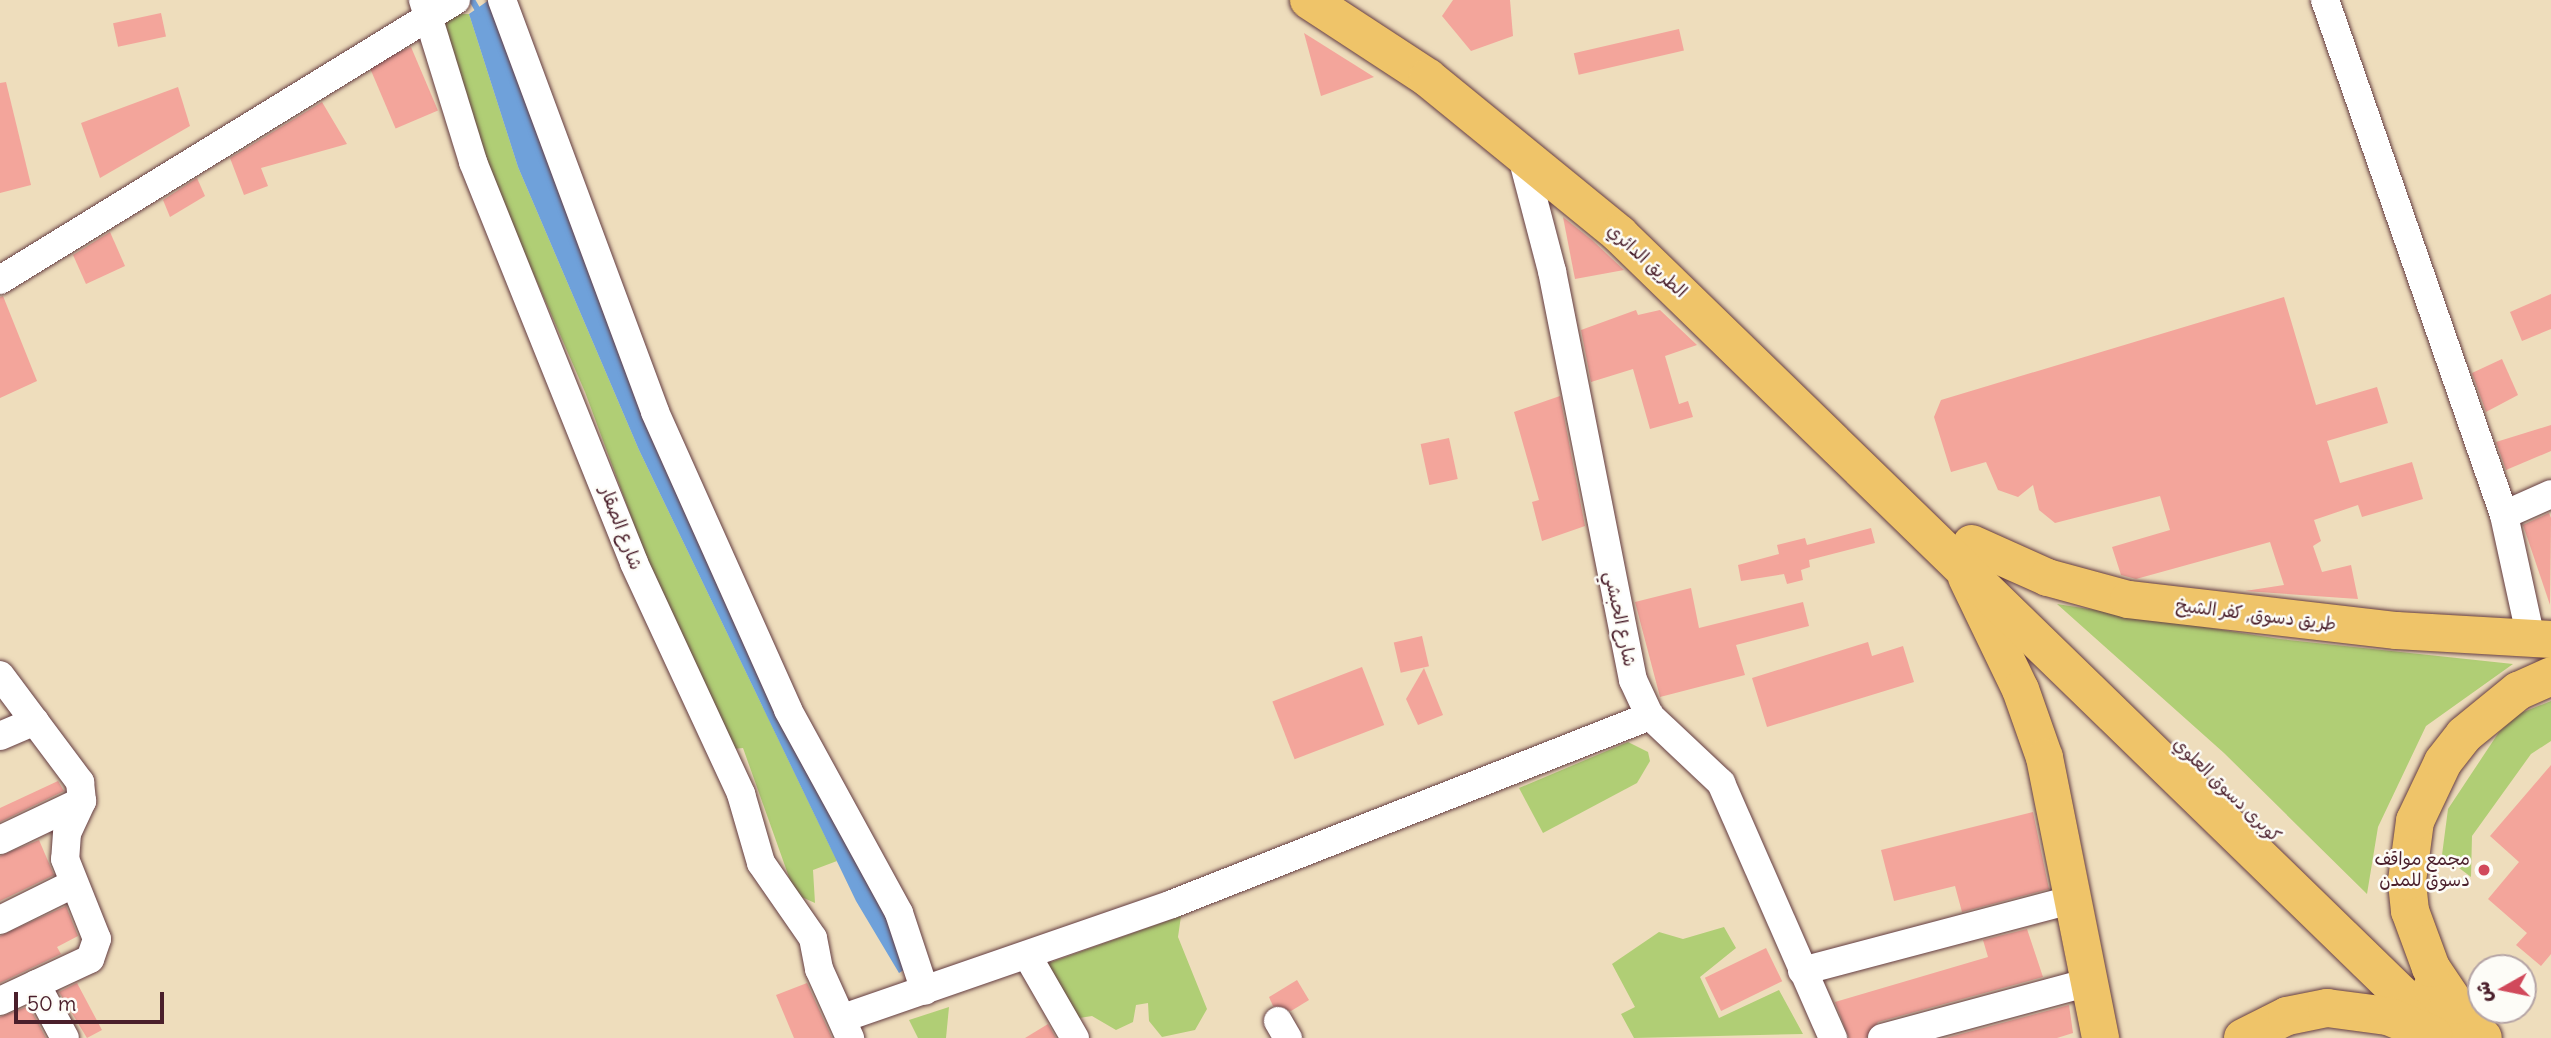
<!DOCTYPE html>
<html>
<head>
<meta charset="utf-8">
<style>
  body { margin:0 }
  #map { position:relative; width:2551px; height:1038px; overflow:hidden; background:#eeddbc; font-family:Delius,"Playpen Sans Arabic",sans-serif }
  div>[style] { position:absolute }
  [style*='--x'] { left:calc(var(--x)*1px); top:calc(var(--y)*1px); width:calc(var(--w)*1px); rotate:calc(var(--a)*1deg) }
  .green>* { inset:0; background:#b0ce75 }
  .water>* { inset:0; background:#6fa1da }
  .stream>* { height:6px; margin:-3px; padding:0 3px; transform-origin:3px; border-radius:3px; background:#6fa1da }
  .building>* { inset:0; background:#f3a59b; transform-origin:0 0 }
  .roads { filter:drop-shadow(0 0 2px #633c41) drop-shadow(0 0 2px #633c41) }
  .minor>* { height:28px; margin:-14px; padding:0 14px; transform-origin:14px; border-radius:14px; background:#fff }
  .major>* { height:37px; margin:-18.5px; padding:0 18.5px; transform-origin:18.5px; border-radius:18.5px; background:#efc469 }
  .highway>* { height:38px; margin:-19px; padding:0 19px; transform-origin:19px; border-radius:19px; background:#efc469 }
  .dots>* { width:19px; height:19px; translate:-50% -50%; box-sizing:border-box; border:4px solid #fdfcf7; border-radius:50% }
  span { translate:-50% -50%; white-space:nowrap; text-align:center; line-height:1.15; -webkit-text-stroke:5px #fdfcf7; paint-order:stroke }
  .street-label { font-size:18px; color:#4a1f2b }
  .poi-label { font-size:18px; color:#4a1f2b }
  .right { translate:-100% -50%; text-align:right }
  .north { position:absolute; left:2467px; top:954px; width:70px; height:70px; box-sizing:border-box; background:#fdfcf7; border:2px solid #b5a4a5; border-radius:50%; rotate:261deg; font-size:19px; font-weight:700; line-height:28px; text-align:center; color:#4a1f2b }
  .north::after { content:''; display:block; margin:auto; width:24px; height:32px; background:#d1495b; clip-path:polygon(50% 0,100% 100%,50% 72%,0 100%) }
  .scale { position:absolute; left:14px; top:992px; width:150px; height:32px; box-sizing:border-box; border:4px solid #4a1f2b; border-top:0; padding-left:9px; font-size:21px; line-height:24px; white-space:nowrap; color:#4a1f2b; -webkit-text-stroke:5px #fdfcf7; paint-order:stroke }
</style>
</head>
<body>
<div id="map">
  <div class="green">
    <div style="clip-path:polygon(452px 14px,469px 14px,518px 167px,639px 450px,837px 861px,813px 870px,815px 903px,795px 894px,743px 748px,733px 749px,669px 619px,585px 392px,491px 176px,442px 20px)"></div>
    <div style="clip-path:polygon(2057px 604px,2280px 639px,2513px 664px,2426px 726px,2378px 827px,2367px 894px,2224px 753px)"></div>
    <div style="clip-path:polygon(2551px 701px,2551px 741px,2531px 754px,2472px 836px,2471px 877px,2442px 855px,2448px 809px,2499px 732px,2521px 713px)"></div>
    <div style="clip-path:polygon(1628px 742px,1648px 752px,1650px 761px,1637px 783px,1543px 833px,1519px 788px)"></div>
    <div style="clip-path:polygon(1181px 916px,1178px 937px,1207px 1009px,1195px 1030px,1162px 1037px,1149px 1021px,1148px 1003px,1136px 1005px,1133px 1022px,1116px 1030px,1092px 1016px,1073px 1019px,1043px 965px)"></div>
    <div style="clip-path:polygon(1724px 927px,1736px 948px,1700px 977px,1719px 1018px,1779px 990px,1803px 1034px,1634px 1038px,1621px 1014px,1635px 1007px,1612px 964px,1659px 932px,1683px 939px)"></div>
    <div style="clip-path:polygon(949px 1007px,946px 1038px,918px 1038px,909px 1020px)"></div>
  </div>
  <div class="water">
    <div style="clip-path:polygon(489px 0,618px 343px,889px 924px,907px 968px,899px 973px,856px 901px,639px 450px,518px 167px,469px 14px)"></div>
  </div>
  <div class="stream">
    <div style="--x:472;--y:0;--w:16;--a:60"></div>
  </div>
  <div class="building">
    <div style="clip-path:polygon(1453px 0,1510px 0,1513px 36px,1471px 51px,1442px 16px)"></div>
    <div style="left:161px;top:13px;width:24px;height:49px;rotate:78deg"></div>
    <div style="left:1679px;top:29px;width:22px;height:108px;rotate:77deg"></div>
    <div style="clip-path:polygon(1304px 33px,1374px 77px,1321px 96px)"></div>
    <div style="left:411px;top:47px;width:69px;height:46px;rotate:67deg"></div>
    <div style="clip-path:polygon(6px 82px,31px 185px,0 193px,0 83px)"></div>
    <div style="clip-path:polygon(178px 87px,190px 126px,100px 178px,81px 123px)"></div>
    <div style="clip-path:polygon(322px 102px,347px 144px,261px 168px,268px 186px,244px 195px,230px 158px)"></div>
    <div style="clip-path:polygon(197px 178px,205px 196px,170px 217px,163px 200px)"></div>
    <div style="clip-path:polygon(1563px 217px,1592px 240px,1624px 270px,1575px 279px)"></div>
    <div style="clip-path:polygon(110px 232px,125px 266px,86px 284px,73px 255px)"></div>
    <div style="clip-path:polygon(2551px 294px,2551px 329px,2522px 341px,2510px 312px)"></div>
    <div style="clip-path:polygon(3px 296px,37px 381px,0 398px,0 297px)"></div>
    <div style="clip-path:polygon(2284px 297px,2316px 405px,2377px 387px,2388px 423px,2327px 441px,2340px 483px,2412px 462px,2423px 499px,2362px 517px,2358px 505px,2314px 520px,2321px 541px,2313px 546px,2322px 572px,2351px 565px,2358px 599px,2245px 591px,2284px 585px,2270px 542px,2136px 579px,2121px 575px,2112px 547px,2170px 530px,2160px 496px,2055px 523px,2039px 510px,2033px 485px,2018px 497px,1998px 490px,1986px 462px,1951px 472px,1934px 417px,1941px 400px)"></div>
    <div style="clip-path:polygon(1636px 310px,1638px 315px,1660px 310px,1697px 345px,1665px 356px,1679px 404px,1688px 401px,1693px 417px,1650px 429px,1633px 369px,1591px 382px,1581px 330px)"></div>
    <div style="clip-path:polygon(2502px 359px,2518px 395px,2486px 412px,2472px 373px)"></div>
    <div style="clip-path:polygon(1560px 396px,1585px 526px,1542px 541px,1532px 502px,1539px 500px,1514px 412px)"></div>
    <div style="clip-path:polygon(2551px 425px,2551px 451px,2506px 470px,2496px 442px)"></div>
    <div style="left:1449px;top:438px;width:42px;height:29px;rotate:78deg"></div>
    <div style="clip-path:polygon(2549px 513px,2551px 518px,2550px 605px,2523px 525px)"></div>
    <div style="clip-path:polygon(1871px 528px,1875px 543px,1809px 560px,1810px 567px,1801px 570px,1803px 580px,1787px 584px,1784px 574px,1741px 581px,1738px 565px,1779px 554px,1777px 545px,1805px 538px,1807px 545px)"></div>
    <div style="clip-path:polygon(1691px 588px,1699px 628px,1803px 602px,1809px 626px,1736px 645px,1745px 675px,1660px 697px,1635px 602px)"></div>
    <div style="left:1422px;top:636px;width:31px;height:29px;rotate:77deg"></div>
    <div style="clip-path:polygon(1868px 642px,1872px 656px,1903px 646px,1914px 682px,1767px 727px,1752px 678px)"></div>
    <div style="left:1362px;top:667px;width:62px;height:96px;rotate:69deg"></div>
    <div style="clip-path:polygon(1424px 668px,1443px 715px,1418px 725px,1406px 699px)"></div>
    <div style="clip-path:polygon(2551px 765px,2551px 954px,2541px 966px,2516px 945px,2527px 933px,2488px 899px,2519px 862px,2490px 836px)"></div>
    <div style="clip-path:polygon(58px 781px,64px 791px,0 822px,0 808px)"></div>
    <div style="clip-path:polygon(2033px 812px,2049px 889px,1962px 912px,1955px 886px,1894px 901px,1881px 850px)"></div>
    <div style="clip-path:polygon(39px 840px,54px 875px,0 901px,0 856px)"></div>
    <div style="clip-path:polygon(66px 906px,78px 936px,57px 947px,61px 954px,0 983px,0 936px)"></div>
    <div style="clip-path:polygon(2027px 929px,2043px 977px,1878px 1022px,1866px 1038px,1849px 1038px,1835px 1002px,1988px 957px,1983px 940px)"></div>
    <div style="left:1766px;top:948px;width:37px;height:68px;rotate:64deg"></div>
    <div style="clip-path:polygon(1297px 980px,1309px 1000px,1291px 1011px,1273px 1006px,1269px 997px)"></div>
    <div style="clip-path:polygon(77px 983px,102px 1030px,87px 1038px,59px 992px)"></div>
    <div style="clip-path:polygon(807px 983px,832px 1038px,794px 1038px,776px 995px)"></div>
    <div style="clip-path:polygon(2069px 1005px,2073px 1033px,2057px 1038px,1946px 1038px)"></div>
    <div style="clip-path:polygon(29px 1006px,46px 1038px,0 1038px,0 1017px)"></div>
    <div style="clip-path:polygon(1048px 1024px,1056px 1038px,1025px 1038px)"></div>
  </div>
  <div class="roads">
    <div class="minor">
      <div style="--x:423;--y:0;--w:170;--a:72.8"></div>
      <div style="--x:473;--y:162;--w:432;--a:68.1"></div>
      <div style="--x:634;--y:563;--w:255;--a:65.1"></div>
      <div style="--x:741;--y:794;--w:72;--a:73.8"></div>
      <div style="--x:761;--y:863;--w:91;--a:55.3"></div>
      <div style="--x:813;--y:938;--w:32;--a:79"></div>
      <div style="--x:819;--y:969;--w:76;--a:65.8"></div>
      <div style="--x:502;--y:0;--w:439;--a:69.6"></div>
      <div style="--x:655;--y:412;--w:326;--a:65.9"></div>
      <div style="--x:788;--y:710;--w:231;--a:61.3"></div>
      <div style="--x:899;--y:913;--w:82;--a:71.6"></div>
      <div style="--x:2325;--y:0;--w:545;--a:70.83"></div>
      <div style="--x:2504;--y:515;--w:127;--a:77.7"></div>
      <div style="--x:1521;--y:153;--w:122;--a:75.3"></div>
      <div style="--x:1552;--y:271;--w:417;--a:78.8"></div>
      <div style="--x:1633;--y:680;--w:40;--a:65"></div>
      <div style="--x:1650;--y:716;--w:98;--a:43.3"></div>
      <div style="--x:1721;--y:783;--w:279;--a:66.3"></div>
      <div style="--x:0;--y:280;--w:535;--a:-31.55"></div>
      <div style="--x:2504;--y:515;--w:51;--a:-24.1"></div>
      <div style="--x:0;--y:675;--w:134;--a:53.2"></div>
      <div style="--x:80;--y:782;--w:19;--a:84"></div>
      <div style="--x:82;--y:801;--w:35;--a:115"></div>
      <div style="--x:67;--y:833;--w:26;--a:94"></div>
      <div style="--x:65;--y:859;--w:86;--a:68.2"></div>
      <div style="--x:97;--y:939;--w:21;--a:109"></div>
      <div style="--x:90;--y:959;--w:99;--a:155"></div>
      <div style="--x:0;--y:736;--w:38;--a:-23"></div>
      <div style="--x:0;--y:840;--w:91;--a:-25.4"></div>
      <div style="--x:0;--y:920;--w:81;--a:-26.3"></div>
      <div style="--x:1027;--y:955;--w:96;--a:60"></div>
      <div style="--x:1802;--y:971;--w:282;--a:-14.8"></div>
      <div style="--x:36;--y:984;--w:61;--a:61.8"></div>
      <div style="--x:846;--y:1017;--w:345;--a:-19.1"></div>
      <div style="--x:1172;--y:904;--w:514;--a:-21.47"></div>
      <div style="--x:1278;--y:1021;--w:20;--a:60"></div>
      <div style="--x:1882;--y:1038;--w:215;--a:-15.1"></div>
    </div>
    <div class="major">
      <div style="--x:1971;--y:543;--w:83;--a:24.1"></div>
      <div style="--x:2047;--y:577;--w:84;--a:15.2"></div>
      <div style="--x:2128;--y:599;--w:270;--a:6.6"></div>
      <div style="--x:2396;--y:630;--w:155;--a:3.3"></div>
      <div style="--x:1966;--y:577;--w:124;--a:64.3"></div>
      <div style="--x:2020;--y:689;--w:72;--a:70.6"></div>
      <div style="--x:2044;--y:757;--w:287;--a:78.7"></div>
    </div>
    <div class="highway">
      <div style="--x:1309;--y:0;--w:142;--a:33.2"></div>
      <div style="--x:1428;--y:78;--w:247;--a:39.2"></div>
      <div style="--x:1619;--y:234;--w:1153;--a:44.19"></div>
      <div style="--x:2432;--y:988;--w:71;--a:44.4"></div>
      <div style="--x:2456;--y:1005;--w:45;--a:-124"></div>
      <div style="--x:2431;--y:968;--w:61;--a:-110.2"></div>
      <div style="--x:2410;--y:911;--w:30;--a:-96"></div>
      <div style="--x:2407;--y:881;--w:61;--a:-82.4"></div>
      <div style="--x:2415;--y:821;--w:65;--a:-64.6"></div>
      <div style="--x:2443;--y:762;--w:34;--a:-52"></div>
      <div style="--x:2464;--y:735;--w:70;--a:-39.2"></div>
      <div style="--x:2518;--y:691;--w:36;--a:-24"></div>
      <div style="--x:2243;--y:1038;--w:49;--a:-26.6"></div>
      <div style="--x:2287;--y:1016;--w:41;--a:-11.3"></div>
      <div style="--x:2327;--y:1008;--w:62;--a:7.5"></div>
      <div style="--x:2388;--y:1016;--w:49;--a:22.9"></div>
    </div>
  </div>
  <div class="dots">
    <div style="left:2484px;top:870px;background:#d1495b"></div>
  </div>
  <div class="street-label">
    <span style="left:1647px;top:261px;rotate:42deg">الطريق الدائري</span>
    <span style="left:621px;top:528px;rotate:69deg">شارع الصقار</span>
    <span style="left:2256px;top:615px;rotate:7deg">طريق دسوق, كفر الشيخ</span>
    <span style="left:1620px;top:619px;rotate:78deg">شارع الحبشي</span>
    <span style="left:2227px;top:790px;rotate:44deg">كوبرى دسوق العلوي</span>
  </div>
  <div class="poi-label">
    <span class="right" style="left:2470px;top:870px">مجمع مواقف<br>دسوق للمدن</span>
  </div>
  <div class="north">ش</div>
  <div class="scale">50 m</div>
</div>
</body>
</html>
